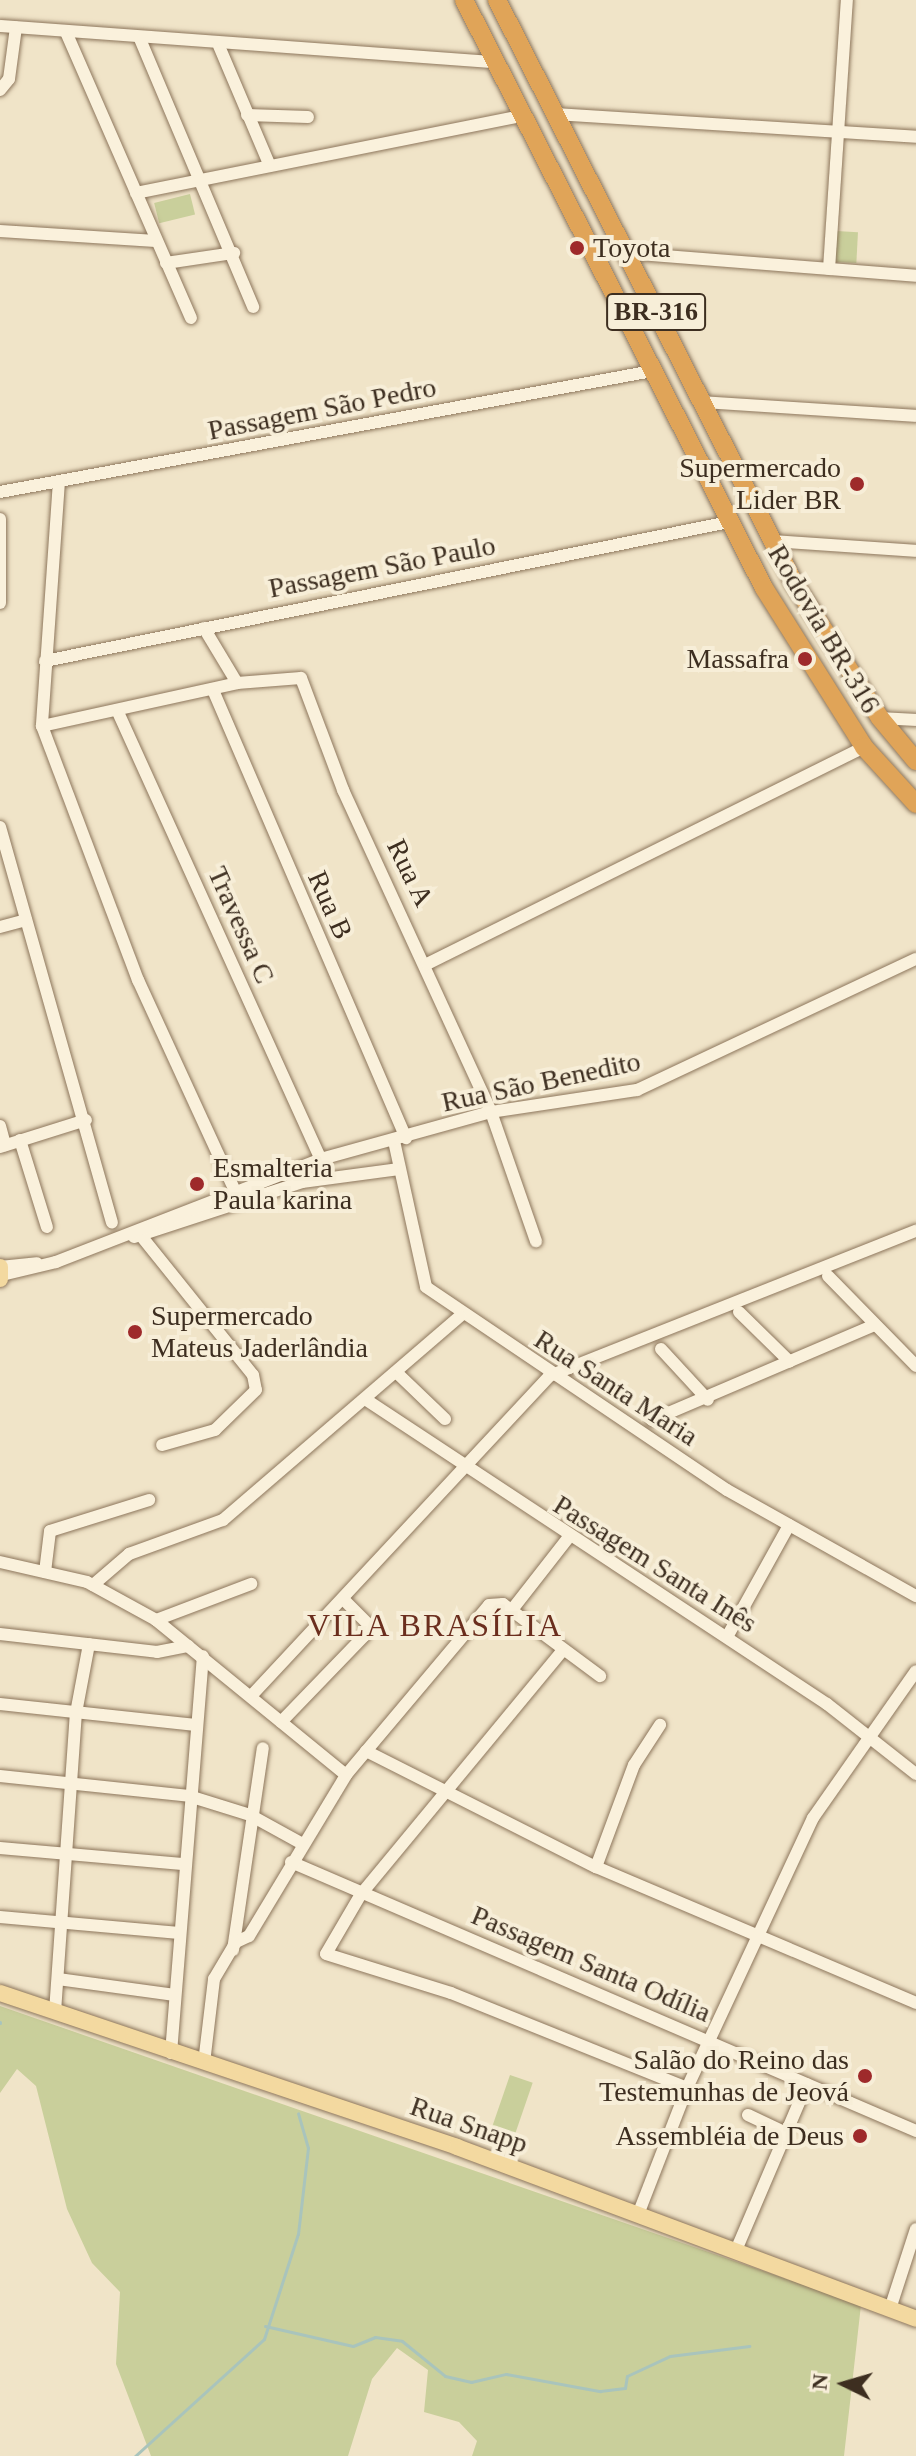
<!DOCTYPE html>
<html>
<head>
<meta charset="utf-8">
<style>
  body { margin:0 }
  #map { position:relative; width:916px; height:2456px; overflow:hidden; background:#f0e4c8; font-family:Georgia,serif }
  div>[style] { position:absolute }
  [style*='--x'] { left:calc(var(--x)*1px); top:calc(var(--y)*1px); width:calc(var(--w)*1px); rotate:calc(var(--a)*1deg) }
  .green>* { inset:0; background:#c9cf9b; transform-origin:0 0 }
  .stream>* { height:3px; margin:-1.5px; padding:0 1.5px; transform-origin:1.5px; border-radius:1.5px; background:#a9c4bc }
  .roads { filter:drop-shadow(0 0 2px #8d765c) drop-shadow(0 0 2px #8d765c) }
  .minor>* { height:12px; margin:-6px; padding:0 6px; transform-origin:6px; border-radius:6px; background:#faf1dc }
  .major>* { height:16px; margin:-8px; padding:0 8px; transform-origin:8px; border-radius:8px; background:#f3d9a0 }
  .highway>* { height:18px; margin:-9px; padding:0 9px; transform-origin:9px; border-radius:9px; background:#e0a458 }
  .dots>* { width:22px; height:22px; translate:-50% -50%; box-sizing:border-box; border:4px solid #f7eed8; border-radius:50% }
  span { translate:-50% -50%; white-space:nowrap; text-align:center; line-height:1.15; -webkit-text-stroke:8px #f7eed8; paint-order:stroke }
  .shield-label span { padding:2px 6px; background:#f7eed8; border:2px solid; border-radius:6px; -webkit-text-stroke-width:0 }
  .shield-label { font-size:26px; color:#3d2e20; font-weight:700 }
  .poi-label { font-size:28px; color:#3d2e20 }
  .left { translate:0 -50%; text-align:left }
  .right { translate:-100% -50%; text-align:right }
  .street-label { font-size:28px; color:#3d2e20 }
  .quarter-label { font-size:32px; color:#6b2e1e; letter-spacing:2px }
  .north { position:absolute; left:804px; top:2344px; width:80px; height:80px; -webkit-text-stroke:6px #f7eed8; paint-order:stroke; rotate:275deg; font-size:22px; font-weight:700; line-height:32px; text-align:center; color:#3d2e20 }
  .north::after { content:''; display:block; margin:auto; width:28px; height:36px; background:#3d2e20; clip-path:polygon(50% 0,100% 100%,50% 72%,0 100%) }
</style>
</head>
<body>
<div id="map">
  <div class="green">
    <div style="left:190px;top:194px;width:21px;height:37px;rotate:76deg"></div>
    <div style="left:836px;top:231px;width:22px;height:31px;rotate:3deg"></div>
    <div style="clip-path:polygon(0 2006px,861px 2305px,844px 2456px,472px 2456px,477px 2441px,459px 2422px,424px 2412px,428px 2370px,397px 2348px,372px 2379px,348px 2456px,151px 2456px,116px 2364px,120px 2292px,92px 2263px,67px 2209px,36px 2086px,17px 2069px,0 2093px)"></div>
    <div style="left:510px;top:2075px;width:24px;height:58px;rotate:19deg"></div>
  </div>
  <div class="stream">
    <div style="--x:0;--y:2023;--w:1;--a:-90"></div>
    <div style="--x:265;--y:2326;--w:90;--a:12.8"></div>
    <div style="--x:353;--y:2346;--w:24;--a:-22"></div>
    <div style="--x:375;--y:2337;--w:27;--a:8"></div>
    <div style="--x:402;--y:2341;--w:55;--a:39.1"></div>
    <div style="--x:445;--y:2376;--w:27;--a:13"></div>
    <div style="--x:471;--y:2382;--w:36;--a:-13"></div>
    <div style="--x:506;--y:2374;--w:96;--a:10.3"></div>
    <div style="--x:600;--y:2391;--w:25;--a:-7"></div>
    <div style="--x:625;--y:2388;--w:12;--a:-81"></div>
    <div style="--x:627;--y:2376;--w:47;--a:-24.9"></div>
    <div style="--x:670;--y:2356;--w:80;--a:-7.2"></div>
    <div style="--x:135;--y:2456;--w:174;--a:-42.2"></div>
    <div style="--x:264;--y:2339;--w:110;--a:-72.1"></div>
    <div style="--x:298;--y:2234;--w:87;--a:-83.4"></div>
    <div style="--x:308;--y:2148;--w:36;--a:-106"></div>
  </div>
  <div class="roads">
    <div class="minor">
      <div style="--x:0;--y:26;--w:497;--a:4.2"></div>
      <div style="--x:66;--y:32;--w:312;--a:66.4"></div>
      <div style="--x:140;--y:39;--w:291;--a:67.1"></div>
      <div style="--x:219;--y:46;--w:130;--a:67"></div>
      <div style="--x:0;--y:90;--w:14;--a:-51"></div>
      <div style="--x:9;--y:79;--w:52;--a:-82.3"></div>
      <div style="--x:555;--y:114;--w:362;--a:3.6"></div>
      <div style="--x:247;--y:115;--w:61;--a:1.9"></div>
      <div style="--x:136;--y:193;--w:395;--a:-11.3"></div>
      <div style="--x:0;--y:231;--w:156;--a:3.7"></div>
      <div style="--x:626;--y:253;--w:291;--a:4.5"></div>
      <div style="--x:166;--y:263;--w:69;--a:-8.4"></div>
      <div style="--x:829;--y:269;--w:270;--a:-86.2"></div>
      <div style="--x:702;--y:402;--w:214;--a:3.7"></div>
      <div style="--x:59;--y:481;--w:246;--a:94"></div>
      <div style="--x:42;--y:726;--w:272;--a:69.3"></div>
      <div style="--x:138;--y:980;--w:230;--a:65.3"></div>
      <div style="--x:0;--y:492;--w:663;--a:-10.51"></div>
      <div style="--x:0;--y:519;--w:84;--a:90"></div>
      <div style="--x:771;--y:541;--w:145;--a:3.9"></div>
      <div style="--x:204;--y:628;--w:64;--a:59"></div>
      <div style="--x:45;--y:661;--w:698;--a:-11.49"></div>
      <div style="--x:213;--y:690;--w:488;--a:66.7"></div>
      <div style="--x:117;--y:710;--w:493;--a:65.6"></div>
      <div style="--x:880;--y:718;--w:36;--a:3"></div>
      <div style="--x:42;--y:726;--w:200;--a:-12.4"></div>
      <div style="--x:237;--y:683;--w:64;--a:-4.5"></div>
      <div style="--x:301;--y:678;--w:120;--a:69.4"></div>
      <div style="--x:343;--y:790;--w:354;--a:65.3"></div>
      <div style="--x:491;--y:1112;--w:137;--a:70.8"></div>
      <div style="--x:0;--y:827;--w:411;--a:74.2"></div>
      <div style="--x:0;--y:927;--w:27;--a:-15"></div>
      <div style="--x:427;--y:964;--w:488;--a:-26.4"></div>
      <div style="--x:0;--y:1126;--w:20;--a:75"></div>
      <div style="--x:20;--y:1140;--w:91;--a:72.8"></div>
      <div style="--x:394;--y:1141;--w:149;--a:77.6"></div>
      <div style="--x:426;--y:1287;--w:363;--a:34"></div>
      <div style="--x:727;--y:1490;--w:217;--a:29.3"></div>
      <div style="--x:0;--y:1147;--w:90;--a:-17.4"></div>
      <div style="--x:134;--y:1237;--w:177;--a:-18.1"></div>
      <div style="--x:302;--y:1182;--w:98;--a:-7.6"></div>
      <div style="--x:142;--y:1237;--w:177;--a:51.2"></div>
      <div style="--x:253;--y:1375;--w:15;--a:79"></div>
      <div style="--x:256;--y:1390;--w:57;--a:135.7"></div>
      <div style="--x:215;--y:1430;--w:55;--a:164.2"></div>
      <div style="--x:0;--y:1267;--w:37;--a:-6"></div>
      <div style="--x:2;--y:1275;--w:56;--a:-13.5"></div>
      <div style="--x:56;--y:1262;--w:284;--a:-21.2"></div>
      <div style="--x:321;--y:1159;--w:176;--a:-15.5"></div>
      <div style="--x:491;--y:1112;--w:148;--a:-8.6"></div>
      <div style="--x:637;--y:1090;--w:308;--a:-25.2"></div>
      <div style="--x:828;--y:1276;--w:126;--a:45.6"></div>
      <div style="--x:739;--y:1312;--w:71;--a:44.4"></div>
      <div style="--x:661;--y:1349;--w:69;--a:47.3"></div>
      <div style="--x:396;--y:1372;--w:68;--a:43.8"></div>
      <div style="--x:365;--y:1399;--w:554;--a:33.43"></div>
      <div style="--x:827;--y:1704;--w:113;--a:38.2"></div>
      <div style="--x:652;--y:1420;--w:242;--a:-23.1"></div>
      <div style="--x:0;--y:1562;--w:89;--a:12.9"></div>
      <div style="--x:87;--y:1582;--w:79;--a:28.8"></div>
      <div style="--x:156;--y:1620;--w:245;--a:39.2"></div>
      <div style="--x:45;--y:1572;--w:41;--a:-83"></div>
      <div style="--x:50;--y:1531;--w:104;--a:-17.4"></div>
      <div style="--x:93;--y:1585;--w:48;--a:-40.7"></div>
      <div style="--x:129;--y:1554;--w:100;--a:-19.9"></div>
      <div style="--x:223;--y:1520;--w:313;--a:-40.7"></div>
      <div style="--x:511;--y:1611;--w:93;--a:-52"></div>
      <div style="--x:156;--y:1620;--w:102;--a:-20.8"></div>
      <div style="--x:0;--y:1634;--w:158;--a:6.5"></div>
      <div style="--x:157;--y:1652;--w:32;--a:-11"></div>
      <div style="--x:727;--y:1637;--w:128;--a:-61"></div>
      <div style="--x:563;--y:1650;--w:317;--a:129.6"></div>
      <div style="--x:361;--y:1894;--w:69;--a:120.3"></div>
      <div style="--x:326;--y:1954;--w:131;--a:17.3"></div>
      <div style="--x:451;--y:1993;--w:254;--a:21.9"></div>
      <div style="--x:252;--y:1695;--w:436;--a:-47"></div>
      <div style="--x:549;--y:1376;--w:395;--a:-21.6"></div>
      <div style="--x:0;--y:1704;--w:197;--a:6.1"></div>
      <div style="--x:281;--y:1722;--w:120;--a:-46"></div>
      <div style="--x:364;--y:1636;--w:12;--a:-66"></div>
      <div style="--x:369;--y:1625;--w:37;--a:-135"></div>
      <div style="--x:366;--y:1751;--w:258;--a:26.8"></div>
      <div style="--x:596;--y:1867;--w:348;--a:23"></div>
      <div style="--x:0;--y:1776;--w:190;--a:6"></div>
      <div style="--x:189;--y:1796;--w:64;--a:17.3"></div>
      <div style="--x:250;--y:1815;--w:58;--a:28.8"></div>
      <div style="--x:0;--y:1848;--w:183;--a:5"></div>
      <div style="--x:291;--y:1862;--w:680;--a:23.29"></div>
      <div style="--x:596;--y:1867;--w:109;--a:-69.6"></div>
      <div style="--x:634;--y:1765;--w:48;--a:-57"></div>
      <div style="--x:0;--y:1917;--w:180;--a:5.1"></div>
      <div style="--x:233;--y:1950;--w:204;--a:-81.6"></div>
      <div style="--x:58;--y:1979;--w:118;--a:7.8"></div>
      <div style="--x:55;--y:2012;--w:300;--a:-86"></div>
      <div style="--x:76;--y:1713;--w:70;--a:-79.3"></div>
      <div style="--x:171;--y:2053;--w:398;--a:-85.4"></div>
      <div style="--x:204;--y:2063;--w:85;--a:-83.2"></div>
      <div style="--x:214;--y:1979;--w:43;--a:-59.3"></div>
      <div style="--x:236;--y:1942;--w:14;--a:-25"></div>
      <div style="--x:249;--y:1936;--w:188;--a:-58.9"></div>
      <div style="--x:346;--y:1775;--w:222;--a:-49.9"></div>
      <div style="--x:489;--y:1605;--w:14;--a:-4"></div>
      <div style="--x:503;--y:1604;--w:121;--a:36.6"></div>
      <div style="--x:748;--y:2115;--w:42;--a:25.3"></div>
      <div style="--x:639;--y:2212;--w:133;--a:-68.8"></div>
      <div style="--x:687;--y:2088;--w:298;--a:-65"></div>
      <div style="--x:813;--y:1818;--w:179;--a:-55"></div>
      <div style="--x:737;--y:2248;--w:178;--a:-66.9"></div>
      <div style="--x:890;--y:2309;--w:84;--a:-72"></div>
    </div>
    <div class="major">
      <div style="--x:0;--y:1267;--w:12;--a:90"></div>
      <div style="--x:0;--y:1993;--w:482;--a:18.6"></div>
      <div style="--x:457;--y:2147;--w:490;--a:20.5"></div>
    </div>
    <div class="highway">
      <div style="--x:464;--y:0;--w:660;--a:62.97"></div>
      <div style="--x:764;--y:588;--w:188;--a:57.8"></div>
      <div style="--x:864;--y:747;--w:77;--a:47.6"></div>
      <div style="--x:497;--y:0;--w:654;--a:63"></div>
      <div style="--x:794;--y:583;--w:160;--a:57.5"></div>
      <div style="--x:880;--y:718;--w:56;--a:50.1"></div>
    </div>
  </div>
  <div class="dots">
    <div style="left:577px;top:248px;background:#9e2a2b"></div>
    <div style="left:857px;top:484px;background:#9e2a2b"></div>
    <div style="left:805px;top:659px;background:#9e2a2b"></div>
    <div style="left:197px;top:1184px;background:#9e2a2b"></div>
    <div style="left:135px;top:1332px;background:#9e2a2b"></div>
    <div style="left:865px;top:2076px;background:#9e2a2b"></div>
    <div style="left:860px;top:2136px;background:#9e2a2b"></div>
  </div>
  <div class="shield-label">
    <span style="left:656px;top:312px">BR-316</span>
  </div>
  <div class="poi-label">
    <span class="left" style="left:593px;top:248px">Toyota</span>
    <span class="right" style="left:841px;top:484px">Supermercado<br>Lider BR</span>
    <span class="right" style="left:789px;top:659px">Massafra</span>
    <span class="left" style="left:213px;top:1184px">Esmalteria<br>Paula karina</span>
    <span class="left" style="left:151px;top:1332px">Supermercado<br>Mateus Jaderlândia</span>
    <span class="right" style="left:849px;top:2076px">Salão do Reino das<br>Testemunhas de Jeová</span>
    <span class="right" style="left:844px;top:2136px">Assembléia de Deus</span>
  </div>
  <div class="street-label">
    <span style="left:322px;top:409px;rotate:-11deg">Passagem São Pedro</span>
    <span style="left:382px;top:567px;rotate:-11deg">Passagem São Paulo</span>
    <span style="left:824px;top:629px;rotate:59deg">Rodovia BR-316</span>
    <span style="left:410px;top:873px;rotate:64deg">Rua A</span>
    <span style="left:330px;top:905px;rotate:66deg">Rua B</span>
    <span style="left:241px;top:925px;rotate:66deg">Travessa C</span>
    <span style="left:541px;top:1082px;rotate:-12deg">Rua São Benedito</span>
    <span style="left:616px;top:1388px;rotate:33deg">Rua Santa Maria</span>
    <span style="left:655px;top:1564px;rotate:32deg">Passagem Santa Inês</span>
    <span style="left:591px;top:1964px;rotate:23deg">Passagem Santa Odília</span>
    <span style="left:469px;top:2125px;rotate:19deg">Rua Snapp</span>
  </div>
  <div class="quarter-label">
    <span style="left:435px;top:1625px">VILA BRASÍLIA</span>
  </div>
  <div class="north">N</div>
</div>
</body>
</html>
